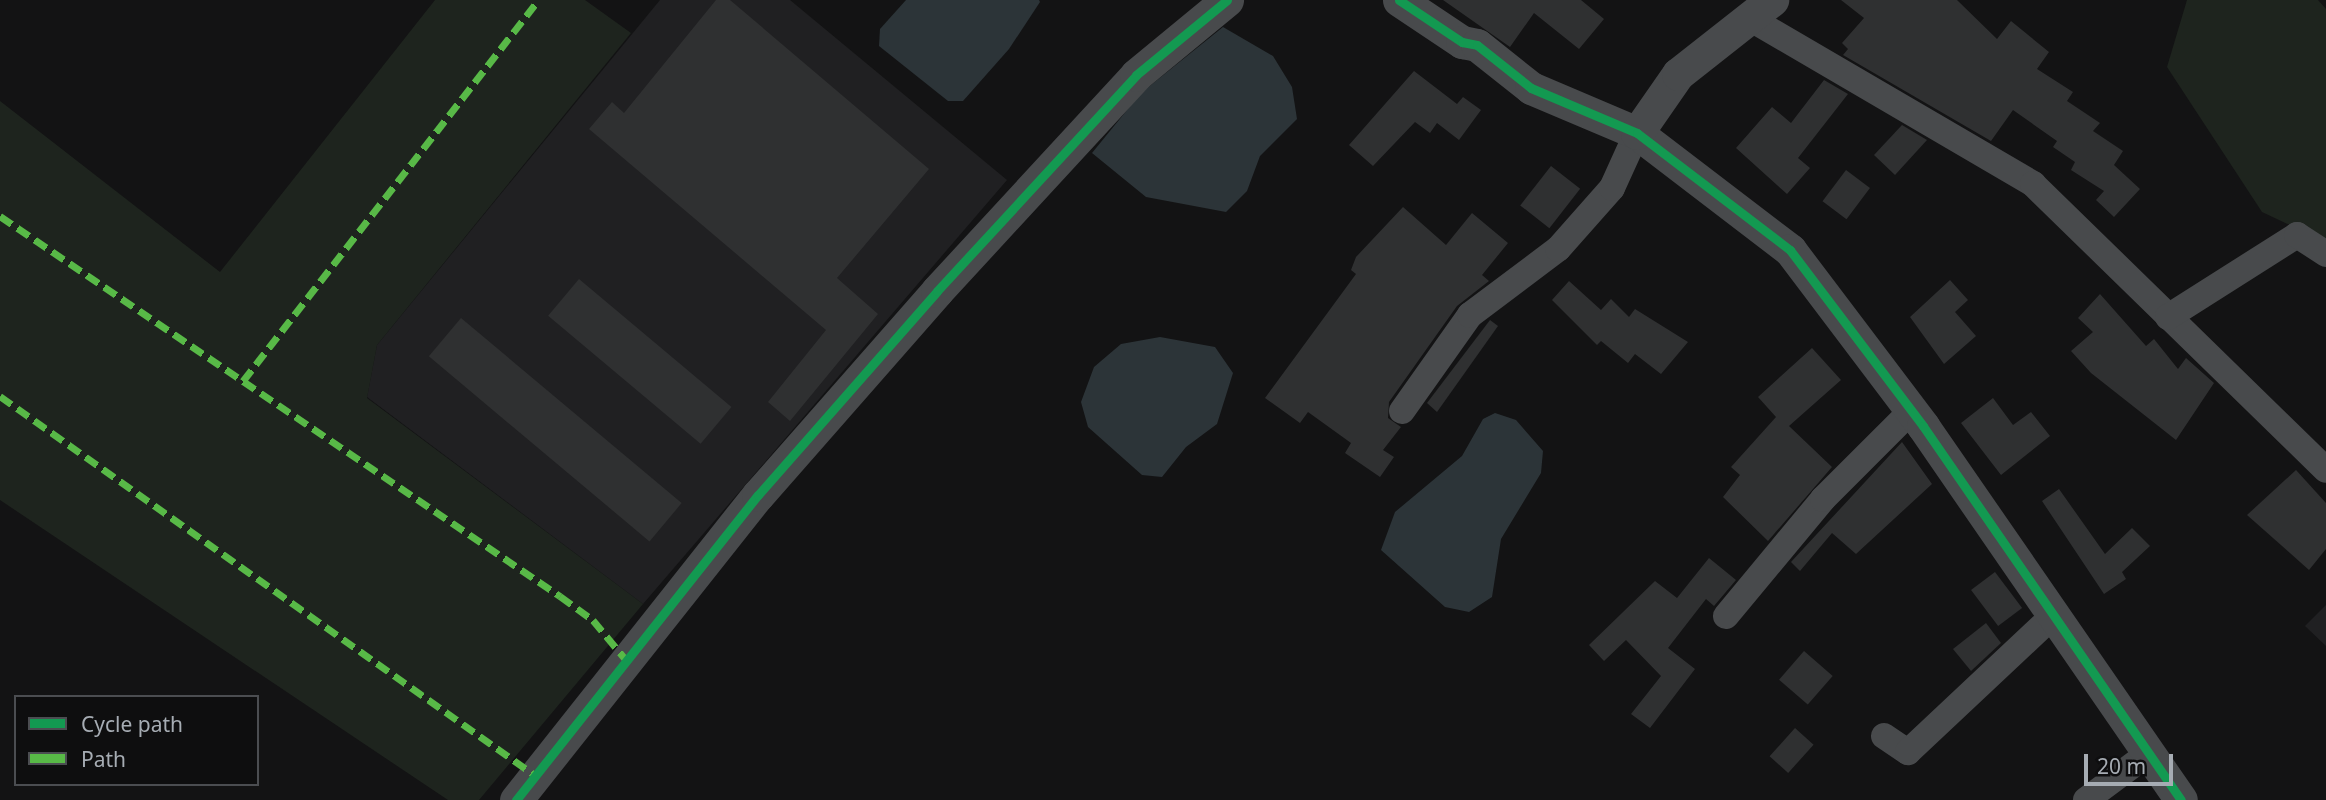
<!DOCTYPE html>
<html>
<head>
<meta charset="utf-8">
<style>
  body { margin:0 }
  #map { position:relative; width:2326px; height:800px; overflow:hidden; background:#131314; font-family:"Noto Sans",sans-serif }
  div>[style] { position:absolute }
  [style*='--x'] { left:calc(var(--x)*1px); top:calc(var(--y)*1px); width:calc(var(--w)*1px); rotate:calc(var(--a)*1deg) }
  .built>* { inset:0; background:#202022 }
  .green>* { inset:0; background:#1e241e }
  .water>* { inset:0; background:#2c3438 }
  .building>* { inset:0; background:#2f3031; transform-origin:0 0 }
  .minor>* { height:26px; margin:-13px; padding:0 13px; transform-origin:13px; border-radius:13px; background:#484a4c }
  .tertiary>* { height:33px; margin:-16.5px; padding:0 16.5px; transform-origin:16.5px; border-radius:16.5px; background:#484a4c }
  .quiet>* { height:7px; margin-top:-3.5px; transform-origin:0; background:repeating-linear-gradient(90deg,#58b947 0 14px,transparent 0 21px) }
  .cycleway>* { height:9px; margin:-4.5px; padding:0 4.5px; transform-origin:4.5px; border-radius:4.5px; background:#139951 }
  span { translate:-50% -50%; white-space:nowrap; text-align:center; line-height:1.15; -webkit-text-stroke:5px #0e0e0f; paint-order:stroke }
  .legend { position:absolute; left:14px; top:695px; width:245px; height:91px; box-sizing:border-box; background:#0e0e0f; border:2px solid #4b4d51; margin:0; padding:9px 12px; list-style:none; font-size:21px; color:#a6acb3 }
  .legend li { display:flex; align-items:center; gap:14px; height:35px }
  .legend b { width:35px; border:2px solid #4b4d51 }
  .scale { position:absolute; left:2084px; top:754px; width:89px; height:32px; box-sizing:border-box; border:4px solid #a6acb3; border-top:0; padding-left:9px; font-size:21px; line-height:24px; white-space:nowrap; color:#a6acb3; -webkit-text-stroke:5px #0e0e0f; paint-order:stroke }
</style>
</head>
<body>
<div id="map">
  <div class="built">
    <div style="clip-path:polygon(660px 0,790px 0,1007px 180px,643px 604px,367px 397px,377px 345px)"></div>
    <div style="clip-path:polygon(2326px 605px,2326px 646px,2305px 626px)"></div>
  </div>
  <div class="green">
    <div style="clip-path:polygon(435px 0,585px 0,631px 33px,377px 345px,367px 398px,643px 604px,479px 800px,448px 800px,0 500px,0 101px,220px 272px)"></div>
    <div style="clip-path:polygon(2187px 0,2318px 0,2326px 9px,2326px 242px,2262px 212px,2167px 67px)"></div>
  </div>
  <div class="water">
    <div style="clip-path:polygon(906px 0,1039px 0,1040px 2px,1009px 49px,963px 101px,948px 101px,879px 46px,880px 29px)"></div>
    <div style="clip-path:polygon(1223px 27px,1273px 56px,1292px 87px,1297px 119px,1260px 156px,1247px 191px,1226px 212px,1146px 197px,1092px 153px,1141px 93px)"></div>
    <div style="clip-path:polygon(1160px 337px,1215px 347px,1233px 373px,1217px 424px,1186px 447px,1162px 477px,1142px 475px,1088px 427px,1081px 402px,1094px 367px,1121px 344px)"></div>
    <div style="clip-path:polygon(1495px 413px,1516px 420px,1543px 451px,1541px 473px,1501px 539px,1492px 597px,1469px 612px,1445px 607px,1381px 550px,1395px 512px,1462px 456px,1483px 419px)"></div>
  </div>
  <div class="building">
    <div style="clip-path:polygon(716px 0,730px 0,929px 169px,837px 278px,878px 314px,790px 421px,768px 402px,826px 330px,589px 129px,612px 102px,624px 113px)"></div>
    <div style="clip-path:polygon(1443px 0,1581px 0,1604px 19px,1579px 49px,1534px 13px,1510px 47px)"></div>
    <div style="clip-path:polygon(1841px 0,1957px 0,1997px 39px,2011px 21px,2049px 52px,2037px 69px,2073px 92px,2067px 101px,2100px 123px,2093px 131px,2123px 151px,2114px 165px,2140px 189px,2114px 217px,2096px 200px,2104px 191px,2071px 170px,2075px 162px,2053px 147px,2057px 141px,2013px 110px,1991px 141px,1843px 55px,1848px 49px,1842px 43px,1864px 18px)"></div>
    <div style="clip-path:polygon(1414px 71px,1457px 104px,1463px 97px,1481px 110px,1459px 140px,1437px 123px,1430px 133px,1415px 122px,1373px 166px,1349px 145px)"></div>
    <div style="clip-path:polygon(1824px 80px,1848px 94px,1798px 158px,1810px 168px,1787px 194px,1736px 148px,1772px 107px,1791px 123px)"></div>
    <div style="clip-path:polygon(1902px 125px,1927px 140px,1895px 175px,1874px 155px)"></div>
    <div style="left:1551px;top:166px;width:37px;height:50px;rotate:38deg"></div>
    <div style="left:1846px;top:170px;width:30px;height:39px;rotate:37deg"></div>
    <div style="clip-path:polygon(1403px 207px,1446px 245px,1472px 213px,1508px 243px,1482px 275px,1489px 281px,1457px 306px,1389px 402px,1388px 418px,1401px 427px,1383px 450px,1394px 457px,1380px 477px,1345px 453px,1351px 443px,1308px 412px,1300px 423px,1265px 398px,1356px 274px,1351px 270px,1356px 257px)"></div>
    <div style="left:579px;top:279px;width:199px;height:48px;rotate:40deg"></div>
    <div style="clip-path:polygon(1950px 280px,1968px 300px,1955px 312px,1976px 336px,1944px 364px,1910px 317px)"></div>
    <div style="clip-path:polygon(1569px 281px,1601px 310px,1611px 299px,1629px 317px,1635px 309px,1688px 342px,1661px 374px,1635px 354px,1628px 363px,1601px 341px,1597px 345px,1552px 300px)"></div>
    <div style="clip-path:polygon(2100px 294px,2146px 346px,2154px 339px,2178px 369px,2186px 358px,2214px 383px,2176px 440px,2091px 373px,2071px 351px,2093px 332px,2078px 318px)"></div>
    <div style="left:461px;top:318px;width:288px;height:50px;rotate:40deg"></div>
    <div style="clip-path:polygon(1490px 320px,1498px 326px,1437px 412px,1427px 403px)"></div>
    <div style="clip-path:polygon(1812px 348px,1841px 380px,1789px 426px,1832px 467px,1768px 541px,1723px 497px,1740px 475px,1731px 467px,1776px 417px,1758px 397px)"></div>
    <div style="clip-path:polygon(1993px 398px,2013px 425px,2031px 412px,2050px 436px,2001px 475px,1961px 423px)"></div>
    <div style="clip-path:polygon(1902px 442px,1932px 484px,1856px 554px,1832px 533px,1800px 571px,1791px 562px)"></div>
    <div style="clip-path:polygon(2296px 470px,2326px 503px,2326px 549px,2309px 570px,2247px 515px)"></div>
    <div style="clip-path:polygon(2059px 489px,2105px 554px,2132px 528px,2150px 546px,2122px 572px,2126px 579px,2104px 594px,2042px 501px)"></div>
    <div style="clip-path:polygon(1709px 558px,1736px 580px,1714px 606px,1706px 599px,1668px 648px,1695px 669px,1650px 728px,1631px 714px,1661px 676px,1626px 640px,1604px 661px,1589px 645px,1655px 581px,1677px 598px)"></div>
    <div style="left:1995px;top:572px;width:45px;height:30px;rotate:53deg"></div>
    <div style="clip-path:polygon(1986px 623px,2001px 643px,1971px 671px,1953px 649px)"></div>
    <div style="left:1804px;top:651px;width:38px;height:38px;rotate:41deg"></div>
    <div style="left:1795px;top:728px;width:25px;height:38px;rotate:42deg"></div>
  </div>
  <div class="minor">
    <div style="--x:1751;--y:19;--w:327;--a:30.3"></div>
    <div style="--x:2033;--y:184;--w:409;--a:44.3"></div>
    <div style="--x:2168;--y:317;--w:153;--a:-32.4"></div>
    <div style="--x:2297;--y:235;--w:35;--a:33"></div>
    <div style="--x:1402;--y:411;--w:118;--a:-54.7"></div>
    <div style="--x:1470;--y:315;--w:110;--a:-36.9"></div>
    <div style="--x:1558;--y:249;--w:81;--a:-48.5"></div>
    <div style="--x:1612;--y:188;--w:60;--a:-65.6"></div>
    <div style="--x:1726;--y:616;--w:152;--a:-50.3"></div>
    <div style="--x:1823;--y:499;--w:124;--a:-45"></div>
    <div style="--x:1884;--y:736;--w:29;--a:34"></div>
    <div style="--x:1908;--y:752;--w:200;--a:-43.2"></div>
    <div style="--x:2086;--y:800;--w:79;--a:-36.7"></div>
  </div>
  <div class="tertiary">
    <div style="--x:1399;--y:0;--w:76;--a:33.7"></div>
    <div style="--x:1462;--y:42;--w:15;--a:11"></div>
    <div style="--x:1477;--y:45;--w:69;--a:38.5"></div>
    <div style="--x:1531;--y:88;--w:115;--a:23"></div>
    <div style="--x:1637;--y:133;--w:193;--a:37.4"></div>
    <div style="--x:1790;--y:250;--w:221;--a:52.9"></div>
    <div style="--x:1923;--y:426;--w:454;--a:55.4"></div>
    <div style="--x:1637;--y:133;--w:72;--a:-55.2"></div>
    <div style="--x:1678;--y:74;--w:120;--a:-38.2"></div>
    <div style="--x:516;--y:800;--w:389;--a:-51.6"></div>
    <div style="--x:758;--y:495;--w:271;--a:-48.7"></div>
    <div style="--x:937;--y:291;--w:294;--a:-47.3"></div>
    <div style="--x:1136;--y:75;--w:118;--a:-39.5"></div>
  </div>
  <div class="quiet">
    <div style="--x:0;--y:216;--w:677;--a:34.16"></div>
    <div style="--x:560;--y:596;--w:41;--a:36"></div>
    <div style="--x:593;--y:620;--w:53;--a:50.3"></div>
    <div style="--x:243;--y:381;--w:482;--a:-52.2"></div>
    <div style="--x:0;--y:396;--w:657;--a:35.33"></div>
  </div>
  <div class="cycleway">
    <div style="--x:1399;--y:0;--w:76;--a:33.7"></div>
    <div style="--x:1462;--y:42;--w:15;--a:11"></div>
    <div style="--x:1477;--y:45;--w:69;--a:38.5"></div>
    <div style="--x:1531;--y:88;--w:115;--a:23"></div>
    <div style="--x:1637;--y:133;--w:193;--a:37.4"></div>
    <div style="--x:1790;--y:250;--w:221;--a:52.9"></div>
    <div style="--x:1923;--y:426;--w:454;--a:55.4"></div>
    <div style="--x:516;--y:800;--w:389;--a:-51.6"></div>
    <div style="--x:758;--y:495;--w:271;--a:-48.7"></div>
    <div style="--x:937;--y:291;--w:294;--a:-47.3"></div>
    <div style="--x:1136;--y:75;--w:118;--a:-39.5"></div>
  </div>
  <ul class="legend">
  <li><b style="height:9px;background:#139951"></b>Cycle path</li>
  <li><b style="height:9px;background:#58b947"></b>Path</li>
  </ul>
  <div class="scale">20 m</div>
</div>
</body>
</html>
